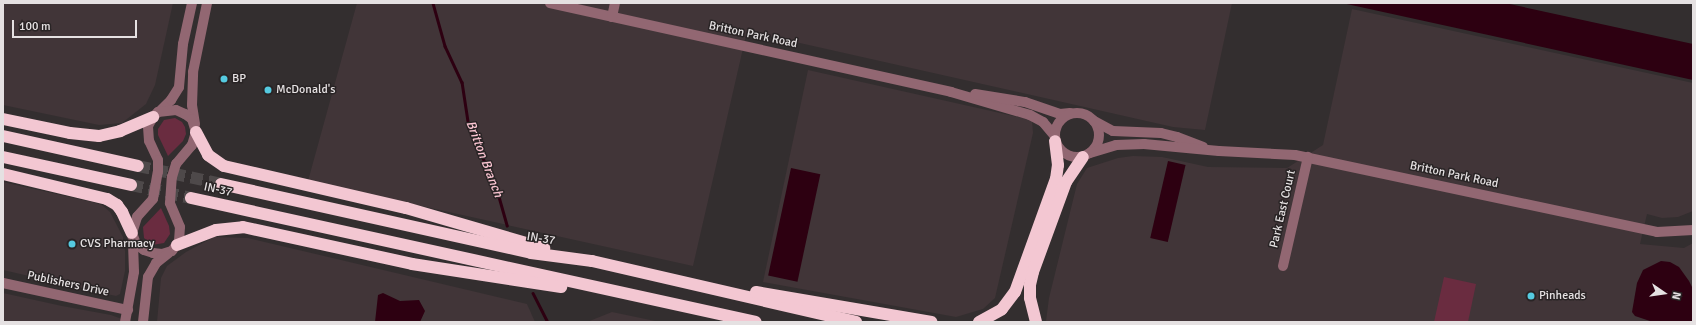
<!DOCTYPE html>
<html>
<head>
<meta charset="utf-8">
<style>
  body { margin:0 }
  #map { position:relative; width:1696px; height:325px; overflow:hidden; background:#332e2f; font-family:Signika,sans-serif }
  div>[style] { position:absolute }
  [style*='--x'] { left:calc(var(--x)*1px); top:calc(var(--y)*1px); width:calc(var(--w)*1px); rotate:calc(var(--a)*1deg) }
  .built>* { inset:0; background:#413538 }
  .green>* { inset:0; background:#6a2c40 }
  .water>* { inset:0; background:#2d0011; transform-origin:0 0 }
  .stream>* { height:2.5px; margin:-1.25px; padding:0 1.25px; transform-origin:1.25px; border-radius:1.25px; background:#2d0011 }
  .highway-tunnel>* { height:12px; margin-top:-6px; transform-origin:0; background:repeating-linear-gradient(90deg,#4e494a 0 12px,transparent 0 18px) }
  .minor>* { height:10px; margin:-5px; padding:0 5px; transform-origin:5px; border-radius:5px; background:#926772 }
  .minor>.ring { margin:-5px; padding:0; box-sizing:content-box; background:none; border:10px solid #926772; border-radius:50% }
  .highway>* { height:12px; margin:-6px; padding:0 6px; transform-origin:6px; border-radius:6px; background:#f3c7d2 }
  .minor-bridge>* { height:10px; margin:-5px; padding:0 5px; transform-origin:5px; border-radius:5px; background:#926772 }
  .dots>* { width:11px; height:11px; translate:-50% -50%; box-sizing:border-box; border:2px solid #292425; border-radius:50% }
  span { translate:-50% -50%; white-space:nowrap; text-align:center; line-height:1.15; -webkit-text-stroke:3px #292425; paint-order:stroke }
  .street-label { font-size:12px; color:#e5e1e2 }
  .poi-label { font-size:12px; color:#e5e1e2 }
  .left { translate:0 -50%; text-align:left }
  .water-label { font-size:13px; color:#fac4d1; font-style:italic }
  .frame { position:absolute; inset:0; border:4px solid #e5e1e2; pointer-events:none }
  .north { position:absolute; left:1644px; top:273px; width:40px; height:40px; -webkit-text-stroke:3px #292425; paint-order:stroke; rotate:103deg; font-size:11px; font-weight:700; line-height:16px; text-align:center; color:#e5e1e2 }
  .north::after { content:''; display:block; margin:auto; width:14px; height:18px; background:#e5e1e2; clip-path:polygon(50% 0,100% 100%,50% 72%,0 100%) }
  .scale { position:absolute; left:12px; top:20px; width:125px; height:18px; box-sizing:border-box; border:2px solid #e5e1e2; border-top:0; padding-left:5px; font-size:12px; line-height:14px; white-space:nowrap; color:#e5e1e2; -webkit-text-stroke:3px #292425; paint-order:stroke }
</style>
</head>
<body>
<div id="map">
  <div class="built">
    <div style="clip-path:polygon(3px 3px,173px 3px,155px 85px,146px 104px,122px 123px,99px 125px,3px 105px)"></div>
    <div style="clip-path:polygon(357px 3px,1232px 3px,1205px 130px,1173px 127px,747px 31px,693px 266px,308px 181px)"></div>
    <div style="clip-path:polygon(1352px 9px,1693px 83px,1693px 211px,1678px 217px,1662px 218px,1647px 214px,1640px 244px,1684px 248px,1693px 243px,1693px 322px,1046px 321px,1049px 298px,1077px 184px,1087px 168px,1118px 158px,1133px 156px,1162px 157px,1208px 167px,1287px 168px,1323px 145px)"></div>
    <div style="clip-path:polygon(808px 70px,1032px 120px,1033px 133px,995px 298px,983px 309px,956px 317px,763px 282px)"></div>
    <div style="clip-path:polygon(3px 182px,92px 202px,102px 205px,110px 212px,123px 237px,125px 251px,125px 271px,120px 294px,116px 296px,3px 270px)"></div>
    <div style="clip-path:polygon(214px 237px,248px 238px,527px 304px,535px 322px,157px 322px,161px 278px,167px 266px,186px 252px)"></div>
    <div style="clip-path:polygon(3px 293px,62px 306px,111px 315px,122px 319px,122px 322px,3px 322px)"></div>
    <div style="clip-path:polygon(612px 312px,660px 322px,587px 322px)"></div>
  </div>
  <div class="green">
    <div style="clip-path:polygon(175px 118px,182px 122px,185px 127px,186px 134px,183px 141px,168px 156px,158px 135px,158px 129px,164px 120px)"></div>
    <div style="clip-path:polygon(161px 208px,169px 226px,170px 234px,164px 243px,152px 245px,144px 238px,143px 227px)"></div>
    <div style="clip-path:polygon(1444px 277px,1476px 284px,1468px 322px,1434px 322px)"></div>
  </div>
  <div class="water">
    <div style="clip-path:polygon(1342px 3px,1505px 3px,1693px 44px,1693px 80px)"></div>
    <div style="left:1168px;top:161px;width:18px;height:79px;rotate:13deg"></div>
    <div style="left:791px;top:168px;width:30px;height:110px;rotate:12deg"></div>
    <div style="clip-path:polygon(1661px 261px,1670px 262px,1679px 267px,1689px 281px,1693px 289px,1693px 322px,1653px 322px,1635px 316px,1632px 312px,1637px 283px,1643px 270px)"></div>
    <div style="clip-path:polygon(383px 293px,400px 301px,419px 300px,425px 311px,420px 322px,375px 322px,378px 295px)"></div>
  </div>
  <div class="stream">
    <div style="--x:433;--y:3;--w:45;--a:74.4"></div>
    <div style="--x:445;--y:46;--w:40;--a:65"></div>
    <div style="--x:462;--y:82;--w:47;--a:81.3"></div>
    <div style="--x:469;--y:128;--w:64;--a:65"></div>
    <div style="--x:496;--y:186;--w:41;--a:74.2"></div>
    <div style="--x:533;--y:293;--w:33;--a:63"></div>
  </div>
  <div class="highway-tunnel">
    <div style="--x:138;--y:166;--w:85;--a:12.2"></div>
    <div style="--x:131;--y:185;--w:61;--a:12.2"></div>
  </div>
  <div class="minor">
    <div style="--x:550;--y:3;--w:411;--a:12.5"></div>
    <div style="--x:951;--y:92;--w:82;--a:16.2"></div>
    <div style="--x:1030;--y:115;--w:15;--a:28"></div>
    <div style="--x:1043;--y:122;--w:17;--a:50"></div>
    <div style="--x:612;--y:17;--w:14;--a:-78"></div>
    <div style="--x:975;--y:94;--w:51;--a:9.1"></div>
    <div style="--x:1025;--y:102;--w:37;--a:19"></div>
    <div style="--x:1060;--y:114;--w:10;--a:-6"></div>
    <div style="--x:160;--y:111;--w:16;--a:-45"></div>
    <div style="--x:171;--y:100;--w:15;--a:-58"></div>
    <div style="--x:179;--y:87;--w:43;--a:-84.7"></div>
    <div style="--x:183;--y:44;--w:42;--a:-77.6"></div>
    <div class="ring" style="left:1055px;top:113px;width:34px;height:34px"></div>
    <div style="--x:1094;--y:121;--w:21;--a:28"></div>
    <div style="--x:1113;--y:131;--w:48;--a:2.4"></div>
    <div style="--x:1161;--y:133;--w:16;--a:14"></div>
    <div style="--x:1177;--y:137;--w:28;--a:21"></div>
    <div style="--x:195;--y:124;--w:19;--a:-99"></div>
    <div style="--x:192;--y:105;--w:33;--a:-88"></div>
    <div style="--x:193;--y:72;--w:70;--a:-78.5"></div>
    <div style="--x:1090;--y:153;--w:27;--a:-17"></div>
    <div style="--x:1116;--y:145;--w:28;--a:-2"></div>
    <div style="--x:1144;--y:144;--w:75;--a:5.3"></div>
    <div style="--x:1219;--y:151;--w:76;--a:3"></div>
    <div style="--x:1295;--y:155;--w:370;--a:12"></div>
    <div style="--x:1657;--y:232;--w:36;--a:-3"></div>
    <div style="--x:158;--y:160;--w:21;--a:-115"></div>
    <div style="--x:149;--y:141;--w:15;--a:-94"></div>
    <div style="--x:148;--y:126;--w:10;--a:-61"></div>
    <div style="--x:153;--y:117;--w:7;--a:-45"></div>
    <div style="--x:158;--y:112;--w:18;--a:-6"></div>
    <div style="--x:176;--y:110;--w:10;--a:24"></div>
    <div style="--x:185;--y:114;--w:9;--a:36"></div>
    <div style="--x:192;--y:119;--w:14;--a:73"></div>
    <div style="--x:196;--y:132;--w:14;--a:107"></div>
    <div style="--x:192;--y:145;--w:25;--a:130"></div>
    <div style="--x:153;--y:199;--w:24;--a:132"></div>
    <div style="--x:137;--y:217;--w:17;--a:107"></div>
    <div style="--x:132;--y:233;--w:12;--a:70"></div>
    <div style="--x:136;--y:244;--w:10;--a:37"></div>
    <div style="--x:144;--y:250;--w:9;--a:18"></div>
    <div style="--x:153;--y:253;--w:9;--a:6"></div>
    <div style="--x:162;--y:254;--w:10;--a:-17"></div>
    <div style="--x:172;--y:251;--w:12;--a:-55"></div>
    <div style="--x:179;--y:241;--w:14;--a:-86"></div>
    <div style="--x:180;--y:227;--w:26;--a:-113"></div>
    <div style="--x:1283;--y:266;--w:112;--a:-77.1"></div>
    <div style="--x:3;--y:283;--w:128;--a:12.2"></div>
    <div style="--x:125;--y:322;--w:51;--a:-79.8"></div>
    <div style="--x:134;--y:272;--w:35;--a:-92"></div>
    <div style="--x:143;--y:322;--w:45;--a:-83.7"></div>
    <div style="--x:148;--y:277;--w:16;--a:-60"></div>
    <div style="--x:156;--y:263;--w:16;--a:-38"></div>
  </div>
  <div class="highway">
    <div style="--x:3;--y:119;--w:68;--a:11.8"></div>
    <div style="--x:70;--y:133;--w:29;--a:6"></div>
    <div style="--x:99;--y:136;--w:22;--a:-13"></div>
    <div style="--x:120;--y:131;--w:36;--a:-23"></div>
    <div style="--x:196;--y:132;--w:26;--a:62"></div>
    <div style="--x:208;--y:155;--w:19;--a:35"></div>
    <div style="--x:224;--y:166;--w:187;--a:13"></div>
    <div style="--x:406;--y:208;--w:144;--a:16.2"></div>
    <div style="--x:3;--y:136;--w:138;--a:12.5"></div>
    <div style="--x:3;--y:157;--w:131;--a:12.3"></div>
    <div style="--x:3;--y:174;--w:107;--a:13.5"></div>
    <div style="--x:107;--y:199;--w:12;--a:31"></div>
    <div style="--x:117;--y:205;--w:9;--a:54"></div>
    <div style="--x:122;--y:212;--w:23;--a:65"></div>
    <div style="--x:221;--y:184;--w:318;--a:12.5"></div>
    <div style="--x:531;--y:253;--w:62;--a:7.5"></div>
    <div style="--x:592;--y:261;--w:271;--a:13"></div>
    <div style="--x:191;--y:198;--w:578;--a:12.38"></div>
    <div style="--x:177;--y:245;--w:42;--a:-21"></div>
    <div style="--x:216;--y:230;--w:27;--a:-6"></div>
    <div style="--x:243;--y:227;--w:173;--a:12.3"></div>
    <div style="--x:412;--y:264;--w:151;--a:8.8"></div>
    <div style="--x:756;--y:292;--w:178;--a:9.7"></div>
    <div style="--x:979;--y:322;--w:26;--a:-29"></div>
    <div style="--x:1002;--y:309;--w:21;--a:-53"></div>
    <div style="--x:1015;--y:292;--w:120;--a:-70.1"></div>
    <div style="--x:1056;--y:179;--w:14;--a:-82"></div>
    <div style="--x:1058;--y:165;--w:24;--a:-97"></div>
    <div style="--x:1036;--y:322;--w:25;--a:-104"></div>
    <div style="--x:1030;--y:298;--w:13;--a:-90"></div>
    <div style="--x:1030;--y:285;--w:13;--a:-77"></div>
    <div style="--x:1033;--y:272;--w:96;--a:-69.9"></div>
    <div style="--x:1066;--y:182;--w:30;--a:-56"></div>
  </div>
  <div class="minor-bridge">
    <div style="--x:153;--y:199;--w:27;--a:-80"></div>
    <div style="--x:158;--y:172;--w:12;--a:-90"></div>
    <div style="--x:170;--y:203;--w:26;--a:-86"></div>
    <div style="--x:172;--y:177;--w:14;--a:-73"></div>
  </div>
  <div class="dots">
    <div style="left:224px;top:79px;background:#55cae0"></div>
    <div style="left:268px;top:90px;background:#55cae0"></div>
    <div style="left:72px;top:244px;background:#55cae0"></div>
    <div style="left:1531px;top:296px;background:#55cae0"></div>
  </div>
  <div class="street-label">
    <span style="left:753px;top:35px;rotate:12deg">Britton Park Road</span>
    <span style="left:1454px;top:175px;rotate:12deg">Britton Park Road</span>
    <span style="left:218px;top:190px;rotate:12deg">IN-37</span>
    <span style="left:1283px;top:209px;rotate:-77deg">Park East Court</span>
    <span style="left:541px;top:239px;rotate:9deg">IN-37</span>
    <span style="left:68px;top:284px;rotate:12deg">Publishers Drive</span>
  </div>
  <div class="poi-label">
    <span class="left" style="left:232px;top:79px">BP</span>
    <span class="left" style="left:276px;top:90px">McDonald's</span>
    <span class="left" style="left:80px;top:244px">CVS Pharmacy</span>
    <span class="left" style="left:1539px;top:296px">Pinheads</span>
  </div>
  <div class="water-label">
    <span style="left:484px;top:159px;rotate:69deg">Britton Branch</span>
  </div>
  <div class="frame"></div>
  <div class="north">N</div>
  <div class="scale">100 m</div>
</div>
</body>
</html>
